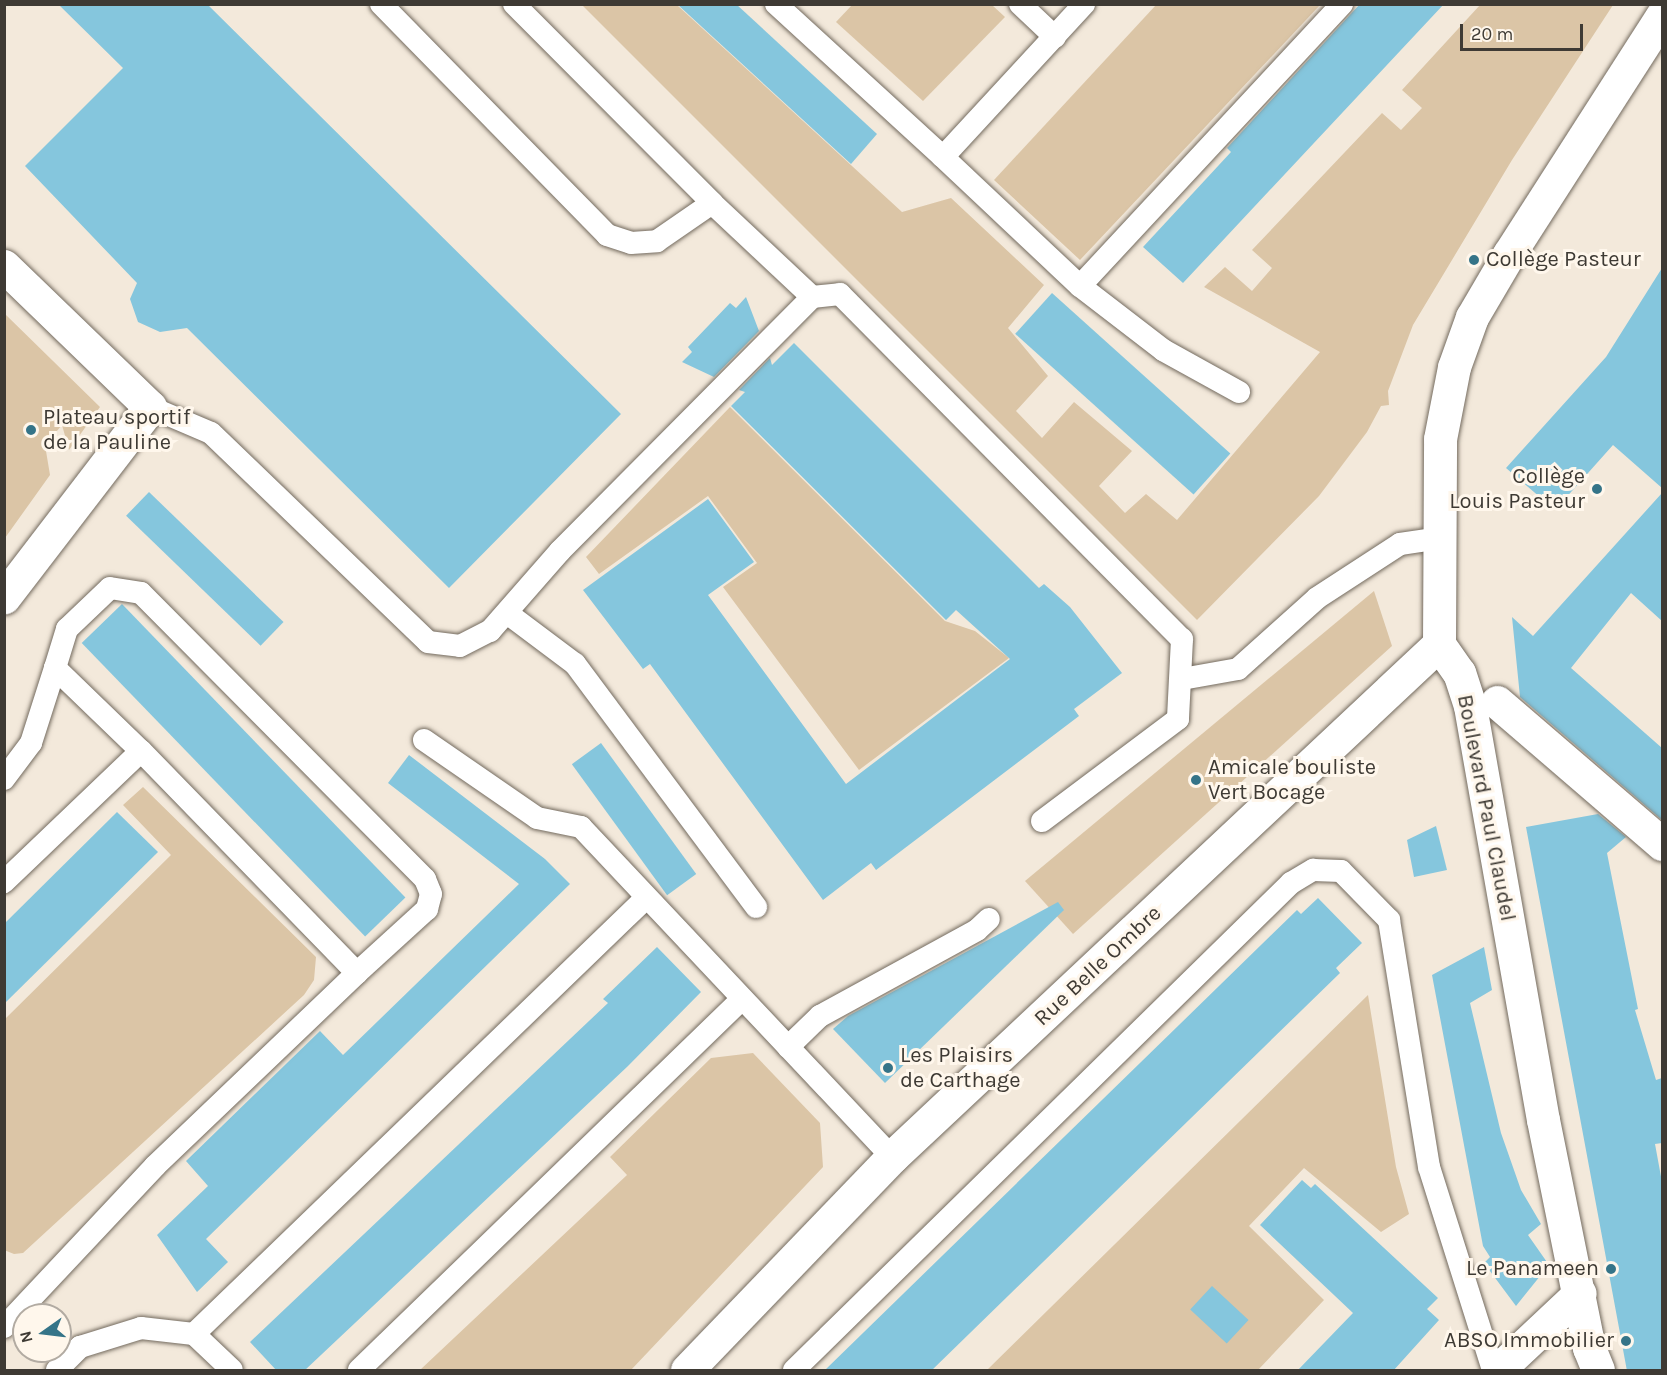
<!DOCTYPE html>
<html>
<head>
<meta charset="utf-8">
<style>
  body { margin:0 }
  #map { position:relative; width:1667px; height:1375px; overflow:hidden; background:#f3e9db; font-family:Karla,sans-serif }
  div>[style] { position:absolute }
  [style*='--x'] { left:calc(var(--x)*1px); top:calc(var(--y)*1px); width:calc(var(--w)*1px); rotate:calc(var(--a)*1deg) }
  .green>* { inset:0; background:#dbc5a6 }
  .building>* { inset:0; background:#85c6dd; transform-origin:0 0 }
  .roads { filter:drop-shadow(0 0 2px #736a5e) drop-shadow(0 0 2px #736a5e) }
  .service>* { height:22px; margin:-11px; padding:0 11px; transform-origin:11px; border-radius:11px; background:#fff }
  .pedestrian>* { height:33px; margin:-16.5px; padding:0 16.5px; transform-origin:16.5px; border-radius:16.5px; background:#fff }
  .minor>* { height:33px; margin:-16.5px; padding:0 16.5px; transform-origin:16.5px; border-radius:16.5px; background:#fff }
  .dots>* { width:16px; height:16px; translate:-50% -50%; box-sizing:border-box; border:3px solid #fff7ec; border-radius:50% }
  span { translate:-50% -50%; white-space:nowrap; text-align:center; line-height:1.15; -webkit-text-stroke:6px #fff7ec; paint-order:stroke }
  .poi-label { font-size:22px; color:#3e3a34 }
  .left { translate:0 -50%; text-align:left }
  .right { translate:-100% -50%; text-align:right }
  .street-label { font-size:22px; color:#3e3a34 }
  .frame { position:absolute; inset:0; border:6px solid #3e3a34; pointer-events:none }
  .north { position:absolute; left:12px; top:1303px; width:60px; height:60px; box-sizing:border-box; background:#fff7ec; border:2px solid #b2aba2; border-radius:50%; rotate:256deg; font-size:16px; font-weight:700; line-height:24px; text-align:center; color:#3e3a34 }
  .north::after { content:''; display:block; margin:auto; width:21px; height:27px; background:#357488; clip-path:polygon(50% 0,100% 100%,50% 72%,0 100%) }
  .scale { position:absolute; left:1460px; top:24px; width:123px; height:27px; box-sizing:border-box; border:3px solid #3e3a34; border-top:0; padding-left:8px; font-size:18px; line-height:21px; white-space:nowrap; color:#3e3a34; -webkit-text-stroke:4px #fff7ec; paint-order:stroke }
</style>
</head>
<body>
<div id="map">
  <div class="green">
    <div style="clip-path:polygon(582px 5px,677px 5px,902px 212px,951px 198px,1044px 285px,1008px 328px,1048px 376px,1016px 411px,1042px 438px,1074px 402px,1132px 451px,1099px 486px,1125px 513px,1146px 494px,1177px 520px,1320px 352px,1204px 287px,1225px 267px,1252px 291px,1272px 268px,1252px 250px,1382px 113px,1401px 130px,1422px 108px,1402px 90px,1480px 5px,1613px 5px,1512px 160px,1413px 325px,1388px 391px,1389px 405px,1381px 406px,1367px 432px,1319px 496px,1197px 620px)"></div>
    <div style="clip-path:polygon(852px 5px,992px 5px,1005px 17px,923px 101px,836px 22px)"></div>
    <div style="clip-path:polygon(1156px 5px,1320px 5px,1080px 260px,994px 180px)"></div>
    <div style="clip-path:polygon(5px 314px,100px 407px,69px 450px,62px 425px,45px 445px,50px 475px,5px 538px)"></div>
    <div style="clip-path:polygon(730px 407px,945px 621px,975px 631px,1009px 658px,859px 770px,723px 587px,757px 563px,708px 496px,599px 574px,586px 557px)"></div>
    <div style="clip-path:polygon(1374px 591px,1392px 646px,1073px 934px,1025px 881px)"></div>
    <div style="clip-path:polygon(143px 787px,316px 957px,314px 980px,304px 995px,23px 1253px,14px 1254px,4px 1250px,5px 1019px,171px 855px,123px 805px)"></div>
    <div style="clip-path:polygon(1368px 995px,1396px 1167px,1409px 1214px,1381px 1232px,1304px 1168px,1249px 1226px,1324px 1300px,1258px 1370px,987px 1370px)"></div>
    <div style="clip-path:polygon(753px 1053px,820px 1123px,823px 1167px,631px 1370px,420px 1370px,627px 1175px,610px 1157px,711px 1058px)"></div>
  </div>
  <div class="building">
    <div style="clip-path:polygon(58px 4px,207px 4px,621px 414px,449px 588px,187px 328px,160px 332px,138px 322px,130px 299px,137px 283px,25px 166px,123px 68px)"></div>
    <div style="clip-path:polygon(677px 4px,736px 4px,877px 134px,851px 164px)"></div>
    <div style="clip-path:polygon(1360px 4px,1444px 4px,1183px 283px,1143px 247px,1231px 152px,1227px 148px)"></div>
    <div style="clip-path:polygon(1662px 268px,1662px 488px,1613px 445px,1555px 510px,1506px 468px,1606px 357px)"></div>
    <div style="left:1052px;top:293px;width:240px;height:55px;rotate:42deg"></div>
    <div style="clip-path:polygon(746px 297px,759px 331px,714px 377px,682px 362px,692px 352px,688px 347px,730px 303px,736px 308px)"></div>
    <div style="clip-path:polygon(794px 343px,1039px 588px,1044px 584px,1070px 607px,1122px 673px,1074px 709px,1079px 716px,876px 870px,871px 863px,823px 900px,650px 664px,643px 669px,583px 590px,708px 499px,754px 562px,708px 595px,846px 784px,1010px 659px,956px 610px,946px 620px,731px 406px,745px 392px,739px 390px,770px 358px,772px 365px)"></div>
    <div style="left:149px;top:492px;width:187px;height:33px;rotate:44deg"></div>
    <div style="clip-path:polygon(1662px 493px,1662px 621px,1631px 593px,1571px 668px,1662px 748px,1662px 820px,1520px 697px,1512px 617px,1533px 636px)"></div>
    <div style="left:122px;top:604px;width:408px;height:56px;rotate:46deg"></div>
    <div style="left:601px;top:743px;width:162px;height:36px;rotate:54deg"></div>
    <div style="clip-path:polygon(409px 755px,545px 859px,570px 884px,206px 1239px,228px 1262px,197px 1292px,157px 1235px,208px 1186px,186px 1161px,320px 1031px,343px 1055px,519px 884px,388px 783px)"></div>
    <div style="clip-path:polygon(117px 812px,158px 852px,4px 1004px,4px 924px)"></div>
    <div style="clip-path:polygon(1598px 814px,1626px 837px,1607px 853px,1638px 1009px,1635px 1010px,1656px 1080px,1662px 1078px,1662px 1143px,1655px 1144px,1662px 1182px,1662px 1371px,1627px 1371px,1526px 827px)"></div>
    <div style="clip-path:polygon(1436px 826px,1447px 870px,1414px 877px,1407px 840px)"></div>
    <div style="clip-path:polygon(1318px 898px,1362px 943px,1336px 968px,1340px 973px,931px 1371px,824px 1371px,1297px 910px,1301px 914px)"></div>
    <div style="clip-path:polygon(1058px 902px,1064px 910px,885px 1083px,833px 1029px,848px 1016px)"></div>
    <div style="clip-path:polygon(657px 947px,701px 992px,628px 1066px,304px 1371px,277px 1371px,250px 1342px,608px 1003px,603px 999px)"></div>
    <div style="clip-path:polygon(1484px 947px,1492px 990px,1470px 1003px,1501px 1133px,1521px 1190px,1541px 1224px,1528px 1235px,1549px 1265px,1516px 1306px,1484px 1263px,1490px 1257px,1483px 1246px,1432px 975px)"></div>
    <div style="clip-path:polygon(1302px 1180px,1311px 1188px,1315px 1184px,1438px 1298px,1427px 1309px,1439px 1320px,1393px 1371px,1297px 1371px,1353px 1313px,1260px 1225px)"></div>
    <div style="left:1212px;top:1286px;width:50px;height:32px;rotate:43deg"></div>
  </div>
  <div class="roads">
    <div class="service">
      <div style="--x:381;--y:4;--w:323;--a:45.6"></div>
      <div style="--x:607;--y:235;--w:25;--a:18"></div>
      <div style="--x:631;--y:243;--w:26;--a:-4"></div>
      <div style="--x:657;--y:241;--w:67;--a:-34.6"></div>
      <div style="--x:514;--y:4;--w:281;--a:45.1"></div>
      <div style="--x:712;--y:203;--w:137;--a:43.2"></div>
      <div style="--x:776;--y:4;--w:226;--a:42.5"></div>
      <div style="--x:943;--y:157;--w:208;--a:-47.3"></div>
      <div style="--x:1020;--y:4;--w:48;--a:43.3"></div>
      <div style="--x:943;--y:157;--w:188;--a:43.3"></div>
      <div style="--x:1080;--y:286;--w:105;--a:37.6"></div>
      <div style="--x:1163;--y:350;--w:87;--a:28.9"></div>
      <div style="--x:1080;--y:286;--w:385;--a:-47.1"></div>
      <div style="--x:150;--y:407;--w:66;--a:23.1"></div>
      <div style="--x:211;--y:433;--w:301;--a:43.9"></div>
      <div style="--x:428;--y:642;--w:32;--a:7"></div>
      <div style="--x:460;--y:646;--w:34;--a:-27"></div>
      <div style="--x:490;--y:631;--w:106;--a:-48.8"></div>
      <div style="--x:560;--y:551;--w:358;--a:-45.2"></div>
      <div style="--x:812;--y:297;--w:28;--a:-6"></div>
      <div style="--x:840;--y:294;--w:486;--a:45.3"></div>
      <div style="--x:1182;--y:639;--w:80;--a:92.9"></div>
      <div style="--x:1178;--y:719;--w:170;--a:143.1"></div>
      <div style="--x:507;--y:613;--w:85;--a:36.9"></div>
      <div style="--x:575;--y:664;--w:303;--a:53.3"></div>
      <div style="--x:55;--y:668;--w:41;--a:-72.9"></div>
      <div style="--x:67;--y:629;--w:59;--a:-43.6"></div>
      <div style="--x:110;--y:588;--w:31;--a:9"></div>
      <div style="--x:141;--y:593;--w:403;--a:45.2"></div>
      <div style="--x:425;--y:879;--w:16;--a:68"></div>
      <div style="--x:431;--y:894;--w:16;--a:105"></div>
      <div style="--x:427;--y:909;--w:95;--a:137.6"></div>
      <div style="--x:1182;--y:679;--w:57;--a:-10.1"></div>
      <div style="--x:1238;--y:669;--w:106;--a:-41.9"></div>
      <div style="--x:1317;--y:598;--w:99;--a:-33"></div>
      <div style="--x:1400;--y:544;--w:40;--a:-8.5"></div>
      <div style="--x:424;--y:740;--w:137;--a:34.6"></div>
      <div style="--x:537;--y:818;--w:45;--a:11.6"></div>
      <div style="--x:581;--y:827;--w:453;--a:46.7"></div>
      <div style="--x:4;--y:779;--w:45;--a:-53.1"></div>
      <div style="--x:31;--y:743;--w:79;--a:-72.3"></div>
      <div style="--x:55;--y:668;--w:120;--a:44"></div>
      <div style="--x:141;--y:751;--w:190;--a:136.3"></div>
      <div style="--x:788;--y:1047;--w:45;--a:-44.1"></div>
      <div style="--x:820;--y:1016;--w:179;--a:-28.7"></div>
      <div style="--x:977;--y:930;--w:16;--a:-43"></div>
      <div style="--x:4;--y:1327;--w:221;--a:-46.8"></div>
      <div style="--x:155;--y:1166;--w:279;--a:-43.7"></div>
      <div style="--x:357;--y:973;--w:310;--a:-134.2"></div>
      <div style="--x:194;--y:1334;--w:628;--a:-43.97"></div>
      <div style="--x:57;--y:1370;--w:33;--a:-45"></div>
      <div style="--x:80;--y:1347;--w:64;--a:-17.3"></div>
      <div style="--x:141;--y:1328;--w:53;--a:6.5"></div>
      <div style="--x:194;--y:1334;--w:52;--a:43.5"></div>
      <div style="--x:359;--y:1370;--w:533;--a:-44.09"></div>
      <div style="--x:794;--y:1370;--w:696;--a:-44.42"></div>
      <div style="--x:1291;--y:883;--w:26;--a:-31"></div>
      <div style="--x:1313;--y:870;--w:28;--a:2"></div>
      <div style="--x:1341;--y:871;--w:69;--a:45.6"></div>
      <div style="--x:1389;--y:920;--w:250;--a:80.8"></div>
      <div style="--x:1429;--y:1167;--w:213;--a:72.5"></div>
    </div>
    <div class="pedestrian">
      <div style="--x:1497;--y:702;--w:218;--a:40.7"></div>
    </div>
    <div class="minor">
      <div style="--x:4;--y:266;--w:203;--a:44"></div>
      <div style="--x:150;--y:407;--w:240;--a:127.5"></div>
      <div style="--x:687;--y:1370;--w:296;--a:-46.1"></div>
      <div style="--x:892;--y:1157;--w:750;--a:-43.16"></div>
      <div style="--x:1498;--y:1370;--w:112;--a:-43.2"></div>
      <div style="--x:1598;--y:1370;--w:24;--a:-112"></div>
      <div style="--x:1589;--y:1348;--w:233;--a:-101.4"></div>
      <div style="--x:1543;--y:1120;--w:420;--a:-100"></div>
      <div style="--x:1470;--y:706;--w:35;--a:-108"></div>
      <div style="--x:1459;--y:673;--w:35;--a:-125"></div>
      <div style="--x:1439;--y:644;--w:205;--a:-89.7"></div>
      <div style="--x:1440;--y:439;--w:73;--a:-79"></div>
      <div style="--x:1454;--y:367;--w:53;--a:-70.2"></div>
      <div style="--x:1472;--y:317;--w:73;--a:-59.6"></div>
      <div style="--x:1509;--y:254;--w:283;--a:-57.3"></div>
    </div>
  </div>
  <div class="dots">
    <div style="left:1474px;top:260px;background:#357488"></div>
    <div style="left:31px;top:430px;background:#357488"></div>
    <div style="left:1597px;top:489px;background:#357488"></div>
    <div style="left:1196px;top:780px;background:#357488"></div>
    <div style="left:888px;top:1068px;background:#357488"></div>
    <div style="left:1611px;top:1269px;background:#357488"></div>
    <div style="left:1626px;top:1341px;background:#357488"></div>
  </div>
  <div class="poi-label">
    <span class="left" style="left:1486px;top:260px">Collège Pasteur</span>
    <span class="left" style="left:43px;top:430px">Plateau sportif<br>de la Pauline</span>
    <span class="right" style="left:1585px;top:489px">Collège<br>Louis Pasteur</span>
    <span class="left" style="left:1208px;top:780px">Amicale bouliste<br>Vert Bocage</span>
    <span class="left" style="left:900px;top:1068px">Les Plaisirs<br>de Carthage</span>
    <span class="right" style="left:1599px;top:1269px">Le Panameen</span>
    <span class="right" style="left:1614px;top:1341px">ABSO Immobilier</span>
  </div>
  <div class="street-label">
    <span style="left:1486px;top:808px;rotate:79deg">Boulevard Paul Claudel</span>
    <span style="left:1098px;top:966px;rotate:-43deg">Rue Belle Ombre</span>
  </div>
  <div class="frame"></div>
  <div class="north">N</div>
  <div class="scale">20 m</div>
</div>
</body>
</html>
